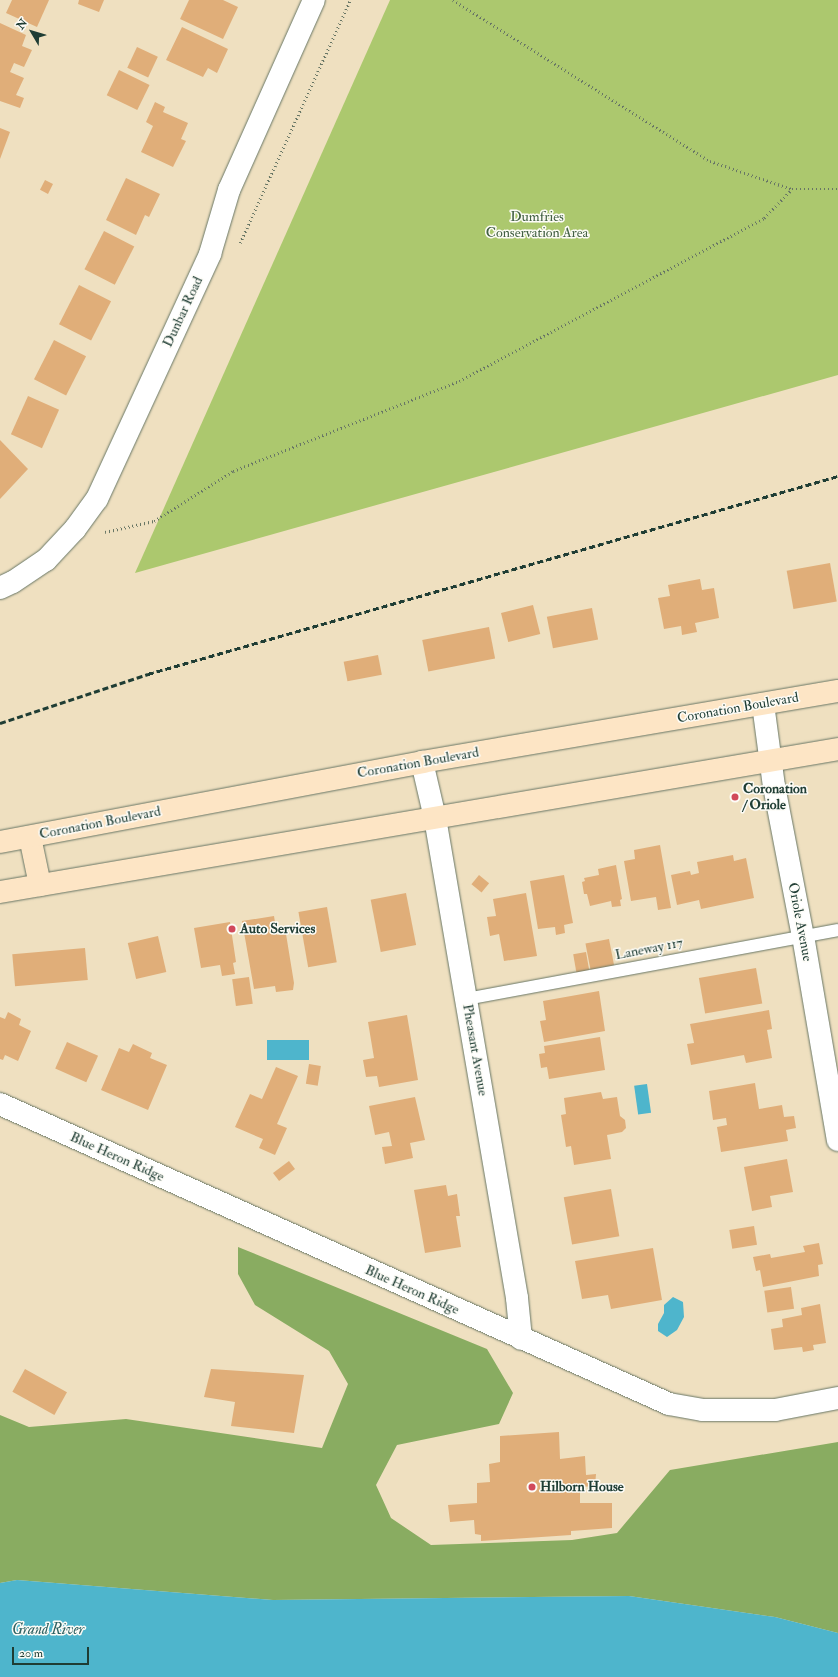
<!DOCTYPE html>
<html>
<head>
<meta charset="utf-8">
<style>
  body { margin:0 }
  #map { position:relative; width:838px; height:1677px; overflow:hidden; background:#efe0c0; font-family:"IM FELL Double Pica",serif }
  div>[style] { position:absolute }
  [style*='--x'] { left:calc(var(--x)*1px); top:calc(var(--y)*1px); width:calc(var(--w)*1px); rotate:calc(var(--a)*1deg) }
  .green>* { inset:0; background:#acc86e }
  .forest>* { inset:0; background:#89ac61 }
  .water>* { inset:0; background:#4eb5cc; transform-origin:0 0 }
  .building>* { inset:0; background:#e0ae79; transform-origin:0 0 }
  .path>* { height:2.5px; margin-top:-1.25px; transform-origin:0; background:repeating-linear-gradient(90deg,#687665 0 1px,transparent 0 4px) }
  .roads { filter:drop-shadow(0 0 1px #687665) drop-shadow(0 0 1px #687665) }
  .service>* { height:12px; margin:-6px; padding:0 6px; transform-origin:6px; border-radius:6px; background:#fff }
  .minor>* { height:22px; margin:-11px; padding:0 11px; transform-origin:11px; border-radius:11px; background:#fff }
  .tertiary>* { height:22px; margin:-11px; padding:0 11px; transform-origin:11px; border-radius:11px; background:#fff }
  .secondary>* { height:22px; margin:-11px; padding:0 11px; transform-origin:11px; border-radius:11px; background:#fde5c5 }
  .rail>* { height:3px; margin-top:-1.5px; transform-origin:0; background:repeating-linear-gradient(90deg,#1f3d34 0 6px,transparent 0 9px) }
  .dots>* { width:11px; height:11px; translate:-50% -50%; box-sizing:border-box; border:2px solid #fdfcf7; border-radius:50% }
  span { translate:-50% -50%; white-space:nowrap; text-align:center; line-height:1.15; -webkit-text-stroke:3px #fdfcf7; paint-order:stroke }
  .park-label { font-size:14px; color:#426042 }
  .street-label { font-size:14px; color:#1f3d34 }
  .poi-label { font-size:14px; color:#1f3d34; font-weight:700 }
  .left { translate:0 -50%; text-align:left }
  .water-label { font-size:15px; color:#2d6162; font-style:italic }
  .north { position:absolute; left:12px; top:12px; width:40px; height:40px; -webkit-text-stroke:3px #fdfcf7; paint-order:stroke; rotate:308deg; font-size:11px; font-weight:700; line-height:16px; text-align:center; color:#1f3d34 }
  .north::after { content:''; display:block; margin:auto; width:14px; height:18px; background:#1f3d34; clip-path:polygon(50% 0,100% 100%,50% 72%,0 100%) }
  .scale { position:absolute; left:12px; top:1647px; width:77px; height:18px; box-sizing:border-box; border:2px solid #1f3d34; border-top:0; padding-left:5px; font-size:12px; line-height:14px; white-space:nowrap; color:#1f3d34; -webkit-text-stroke:3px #fdfcf7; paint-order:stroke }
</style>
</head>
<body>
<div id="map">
  <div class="green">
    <div style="clip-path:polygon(390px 0,838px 0,838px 375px,135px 573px)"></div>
  </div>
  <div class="forest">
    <div style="clip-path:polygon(238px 1247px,487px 1349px,513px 1393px,499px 1424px,397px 1445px,376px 1485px,391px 1518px,431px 1545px,572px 1540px,617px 1533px,670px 1470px,838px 1442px,838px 1633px,775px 1617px,629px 1596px,273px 1600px,17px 1580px,0 1583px,0 1415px,29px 1427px,126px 1419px,322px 1448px,348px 1384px,329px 1351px,255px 1305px,238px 1274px)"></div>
  </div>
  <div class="water">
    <div style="left:267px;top:1040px;width:42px;height:20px"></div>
    <div style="left:647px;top:1084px;width:29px;height:13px;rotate:82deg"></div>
    <div style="clip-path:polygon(673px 1297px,683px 1302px,684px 1317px,677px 1330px,667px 1337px,658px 1331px,658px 1324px,664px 1313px,664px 1305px)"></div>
    <div style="clip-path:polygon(17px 1580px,273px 1600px,629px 1596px,775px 1617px,838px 1633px,838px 1677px,0 1677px,0 1583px)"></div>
  </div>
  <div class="building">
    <div style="clip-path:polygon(12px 0,49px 0,37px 27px,6px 13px)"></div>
    <div style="clip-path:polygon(79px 0,104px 0,99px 12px,78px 4px)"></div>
    <div style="clip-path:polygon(189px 0,223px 0,238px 7px,223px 39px,180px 19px)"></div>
    <div style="clip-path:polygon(0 23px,26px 35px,22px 46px,32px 50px,24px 67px,14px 63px,10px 72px,24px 78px,16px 95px,24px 98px,20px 108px,0 101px)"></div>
    <div style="clip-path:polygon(182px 27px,228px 49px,217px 73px,208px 68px,203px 77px,166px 60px)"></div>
    <div style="left:137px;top:47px;width:23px;height:23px;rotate:25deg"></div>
    <div style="left:119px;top:70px;width:34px;height:28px;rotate:26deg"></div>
    <div style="clip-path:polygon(155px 102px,165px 107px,163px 112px,188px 123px,181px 139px,186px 141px,173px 167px,141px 152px,153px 126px,146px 122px)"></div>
    <div style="clip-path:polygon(0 128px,10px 132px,0 159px)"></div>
    <div style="clip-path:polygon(126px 178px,160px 194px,149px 217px,145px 215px,136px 235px,106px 220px)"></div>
    <div style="left:45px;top:180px;width:9px;height:11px;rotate:27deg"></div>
    <div style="left:104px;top:231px;width:34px;height:43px;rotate:27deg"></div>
    <div style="left:79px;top:285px;width:36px;height:44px;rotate:27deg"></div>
    <div style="left:54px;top:340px;width:36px;height:44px;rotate:27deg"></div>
    <div style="left:28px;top:396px;width:34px;height:42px;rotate:24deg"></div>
    <div style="clip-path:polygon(0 440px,28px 469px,0 499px)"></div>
    <div style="left:830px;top:563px;width:39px;height:44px;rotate:80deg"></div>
    <div style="clip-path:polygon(700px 579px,702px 590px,714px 588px,719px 618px,695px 623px,697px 632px,682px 635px,681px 626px,664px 629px,658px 598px,670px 596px,668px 585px)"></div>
    <div style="left:533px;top:605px;width:30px;height:33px;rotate:76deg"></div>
    <div style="left:592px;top:608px;width:32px;height:46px;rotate:79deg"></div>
    <div style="left:489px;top:627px;width:32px;height:68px;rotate:79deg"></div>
    <div style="left:378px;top:655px;width:20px;height:35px;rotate:79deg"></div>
    <div style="clip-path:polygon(660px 845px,671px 908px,658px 910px,656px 897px,631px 901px,624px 861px,635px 859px,634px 850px)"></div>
    <div style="clip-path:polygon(733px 855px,734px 861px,746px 858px,754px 898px,701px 909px,699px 900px,677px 905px,671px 875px,690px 871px,691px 875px,699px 873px,697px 862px)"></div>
    <div style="clip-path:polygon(616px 865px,622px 899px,620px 900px,621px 906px,612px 907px,611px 901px,590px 906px,587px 894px,584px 894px,582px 882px,585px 881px,584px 878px,599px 875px,598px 869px)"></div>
    <div style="left:479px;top:875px;width:13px;height:12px;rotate:39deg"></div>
    <div style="clip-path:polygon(564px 875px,573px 923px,564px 925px,565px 933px,556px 935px,555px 927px,538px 929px,530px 881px)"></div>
    <div style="left:406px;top:893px;width:53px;height:36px;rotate:79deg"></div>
    <div style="clip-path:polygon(526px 893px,537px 956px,504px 961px,499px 934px,490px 936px,487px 917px,496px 916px,493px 899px)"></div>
    <div style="left:327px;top:907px;width:56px;height:29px;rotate:80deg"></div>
    <div style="clip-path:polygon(274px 916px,277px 935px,286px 934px,294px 983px,293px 990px,276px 992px,275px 986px,254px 989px,242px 921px)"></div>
    <div style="clip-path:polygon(230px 922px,236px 962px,233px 963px,235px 974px,222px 976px,220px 965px,201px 968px,194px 928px)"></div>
    <div style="left:158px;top:936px;width:37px;height:31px;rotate:77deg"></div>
    <div style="left:609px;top:939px;width:32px;height:24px;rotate:79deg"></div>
    <div style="left:85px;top:948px;width:32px;height:73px;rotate:85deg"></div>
    <div style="left:586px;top:952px;width:22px;height:13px;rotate:80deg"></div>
    <div style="left:756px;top:968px;width:36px;height:58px;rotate:80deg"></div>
    <div style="left:249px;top:977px;width:27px;height:17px;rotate:82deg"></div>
    <div style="clip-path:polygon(599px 991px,605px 1031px,544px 1042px,540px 1021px,546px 1020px,543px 1001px)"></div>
    <div style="clip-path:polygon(769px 1010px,772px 1029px,767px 1030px,772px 1058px,746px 1063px,744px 1055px,691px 1065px,687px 1044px,694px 1043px,690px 1024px)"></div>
    <div style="clip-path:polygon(8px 1012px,21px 1019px,19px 1025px,31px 1031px,18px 1061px,5px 1055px,3px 1060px,0 1059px,0 1017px,5px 1019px)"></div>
    <div style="clip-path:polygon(407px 1015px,418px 1080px,379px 1087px,377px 1076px,366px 1077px,363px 1060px,374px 1058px,368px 1022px)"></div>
    <div style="clip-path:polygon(600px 1037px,605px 1070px,549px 1079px,547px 1067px,541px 1068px,539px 1054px,545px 1053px,544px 1046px)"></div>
    <div style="left:67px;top:1042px;width:34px;height:29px;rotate:24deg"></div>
    <div style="clip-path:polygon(133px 1044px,152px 1053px,150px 1058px,167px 1065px,148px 1110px,101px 1090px,119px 1048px,129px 1052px)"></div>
    <div style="left:309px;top:1064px;width:12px;height:20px;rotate:9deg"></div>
    <div style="clip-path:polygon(276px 1067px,298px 1076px,277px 1124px,287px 1128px,275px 1155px,259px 1148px,263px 1139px,235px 1127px,250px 1094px,262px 1099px)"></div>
    <div style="clip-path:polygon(755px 1083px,759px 1109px,782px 1105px,784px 1117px,794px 1116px,796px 1128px,786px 1130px,788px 1141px,721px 1152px,717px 1127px,727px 1125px,726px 1118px,713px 1120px,709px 1091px)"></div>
    <div style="clip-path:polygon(601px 1092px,603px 1099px,617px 1097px,620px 1116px,625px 1120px,626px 1128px,622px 1132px,607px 1135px,611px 1159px,574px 1165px,571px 1146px,566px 1147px,561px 1115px,566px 1114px,564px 1098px)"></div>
    <div style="clip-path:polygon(415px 1097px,425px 1140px,410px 1143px,413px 1158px,385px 1164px,382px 1147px,392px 1146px,389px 1132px,375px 1135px,369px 1106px)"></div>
    <div style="clip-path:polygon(787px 1159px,793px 1192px,770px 1196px,772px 1207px,752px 1211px,744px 1167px)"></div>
    <div style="left:289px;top:1161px;width:10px;height:20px;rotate:53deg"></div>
    <div style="clip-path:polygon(446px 1185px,448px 1196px,457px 1194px,460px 1216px,456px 1216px,461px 1247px,425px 1253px,414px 1190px)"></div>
    <div style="left:611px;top:1189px;width:48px;height:48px;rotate:80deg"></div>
    <div style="left:754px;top:1226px;width:19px;height:25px;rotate:81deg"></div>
    <div style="clip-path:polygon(819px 1243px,823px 1264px,818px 1265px,819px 1276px,763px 1287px,760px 1270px,756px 1271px,753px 1257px,770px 1254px,771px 1258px,805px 1252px,803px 1246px)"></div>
    <div style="clip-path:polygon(653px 1248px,662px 1300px,611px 1309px,608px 1295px,582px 1299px,575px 1261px)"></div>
    <div style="left:791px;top:1287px;width:22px;height:27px;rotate:82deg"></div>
    <div style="clip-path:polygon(820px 1304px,826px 1343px,813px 1345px,814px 1350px,803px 1352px,802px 1347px,774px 1350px,771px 1329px,783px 1327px,782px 1319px,802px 1315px,801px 1308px)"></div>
    <div style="left:25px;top:1369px;width:48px;height:26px;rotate:29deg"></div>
    <div style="clip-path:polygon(211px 1369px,304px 1375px,294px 1433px,231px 1426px,235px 1402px,204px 1397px)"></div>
    <div style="clip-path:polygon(559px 1432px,560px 1459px,585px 1456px,586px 1475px,596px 1474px,595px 1486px,580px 1487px,580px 1503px,612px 1503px,612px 1528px,571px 1531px,571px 1535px,481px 1541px,481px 1535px,475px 1534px,474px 1520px,450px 1522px,448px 1505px,477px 1503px,477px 1483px,490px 1482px,489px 1464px,500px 1462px,500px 1436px)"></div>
  </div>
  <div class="path">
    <div style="--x:453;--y:0;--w:303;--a:32.1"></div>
    <div style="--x:710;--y:161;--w:87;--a:18.9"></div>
    <div style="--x:792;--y:189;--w:46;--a:0"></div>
    <div style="--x:240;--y:243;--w:267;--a:-65.6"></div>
    <div style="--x:105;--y:532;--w:50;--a:-12.7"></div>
    <div style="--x:154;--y:521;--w:93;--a:-32.3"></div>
    <div style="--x:233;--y:471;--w:243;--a:-21.7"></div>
    <div style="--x:459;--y:381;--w:346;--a:-28.1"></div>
    <div style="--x:764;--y:218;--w:40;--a:-46"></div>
  </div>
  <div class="roads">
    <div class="service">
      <div style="--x:466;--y:999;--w:378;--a:-10.5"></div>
    </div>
    <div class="minor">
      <div style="--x:763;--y:704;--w:83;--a:82.4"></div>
      <div style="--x:774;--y:786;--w:153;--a:79.1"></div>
      <div style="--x:803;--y:936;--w:207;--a:80.3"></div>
      <div style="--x:422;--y:762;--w:57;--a:76.9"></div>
      <div style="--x:435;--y:818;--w:487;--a:80.3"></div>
      <div style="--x:517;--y:1298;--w:41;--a:84.4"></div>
      <div style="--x:0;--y:1104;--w:733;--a:24.15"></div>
      <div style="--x:669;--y:1404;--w:35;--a:10"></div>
      <div style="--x:703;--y:1410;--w:72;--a:0"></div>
      <div style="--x:775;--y:1410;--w:64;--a:-10.8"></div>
    </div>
    <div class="tertiary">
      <div style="--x:0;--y:588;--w:14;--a:-25"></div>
      <div style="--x:13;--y:582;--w:40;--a:-34"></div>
      <div style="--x:46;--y:560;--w:42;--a:-46.9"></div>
      <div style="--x:75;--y:529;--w:37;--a:-54"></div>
      <div style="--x:97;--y:499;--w:270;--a:-65.2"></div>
      <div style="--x:210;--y:254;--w:67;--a:-73.5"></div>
      <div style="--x:229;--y:190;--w:208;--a:-65.9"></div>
    </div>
    <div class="secondary">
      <div style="--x:30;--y:837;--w:49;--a:78.2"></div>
      <div style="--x:0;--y:842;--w:430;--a:-10.7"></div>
      <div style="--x:422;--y:762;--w:422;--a:-9.7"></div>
      <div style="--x:0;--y:892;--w:850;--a:-9.68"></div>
    </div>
  </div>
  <div class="rail">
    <div style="--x:0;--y:723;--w:156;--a:-18.3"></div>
    <div style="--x:148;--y:674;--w:718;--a:-16.01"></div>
  </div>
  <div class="dots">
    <div style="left:735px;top:797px;background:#d1495b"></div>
    <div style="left:232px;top:929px;background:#d1495b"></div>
    <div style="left:532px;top:1487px;background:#d1495b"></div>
  </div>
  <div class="park-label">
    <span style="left:537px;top:225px">Dumfries<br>Conservation Area</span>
  </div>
  <div class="street-label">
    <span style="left:183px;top:312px;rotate:-65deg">Dunbar Road</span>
    <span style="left:738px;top:708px;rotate:-10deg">Coronation Boulevard</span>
    <span style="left:418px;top:763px;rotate:-10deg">Coronation Boulevard</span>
    <span style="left:100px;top:823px;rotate:-11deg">Coronation Boulevard</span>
    <span style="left:800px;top:922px;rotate:79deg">Oriole Avenue</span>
    <span style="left:649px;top:949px;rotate:-11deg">Laneway 117</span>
    <span style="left:475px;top:1050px;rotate:80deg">Pheasant Avenue</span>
    <span style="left:117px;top:1157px;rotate:24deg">Blue Heron Ridge</span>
    <span style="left:412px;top:1290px;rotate:24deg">Blue Heron Ridge</span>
  </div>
  <div class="poi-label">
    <span class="left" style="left:743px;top:797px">Coronation<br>/ Oriole</span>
    <span class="left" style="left:240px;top:929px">Auto Services</span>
    <span class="left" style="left:540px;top:1487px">Hilborn House</span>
  </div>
  <div class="water-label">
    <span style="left:48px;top:1630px">Grand River</span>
  </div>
  <div class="north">N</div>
  <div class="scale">20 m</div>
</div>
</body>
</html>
